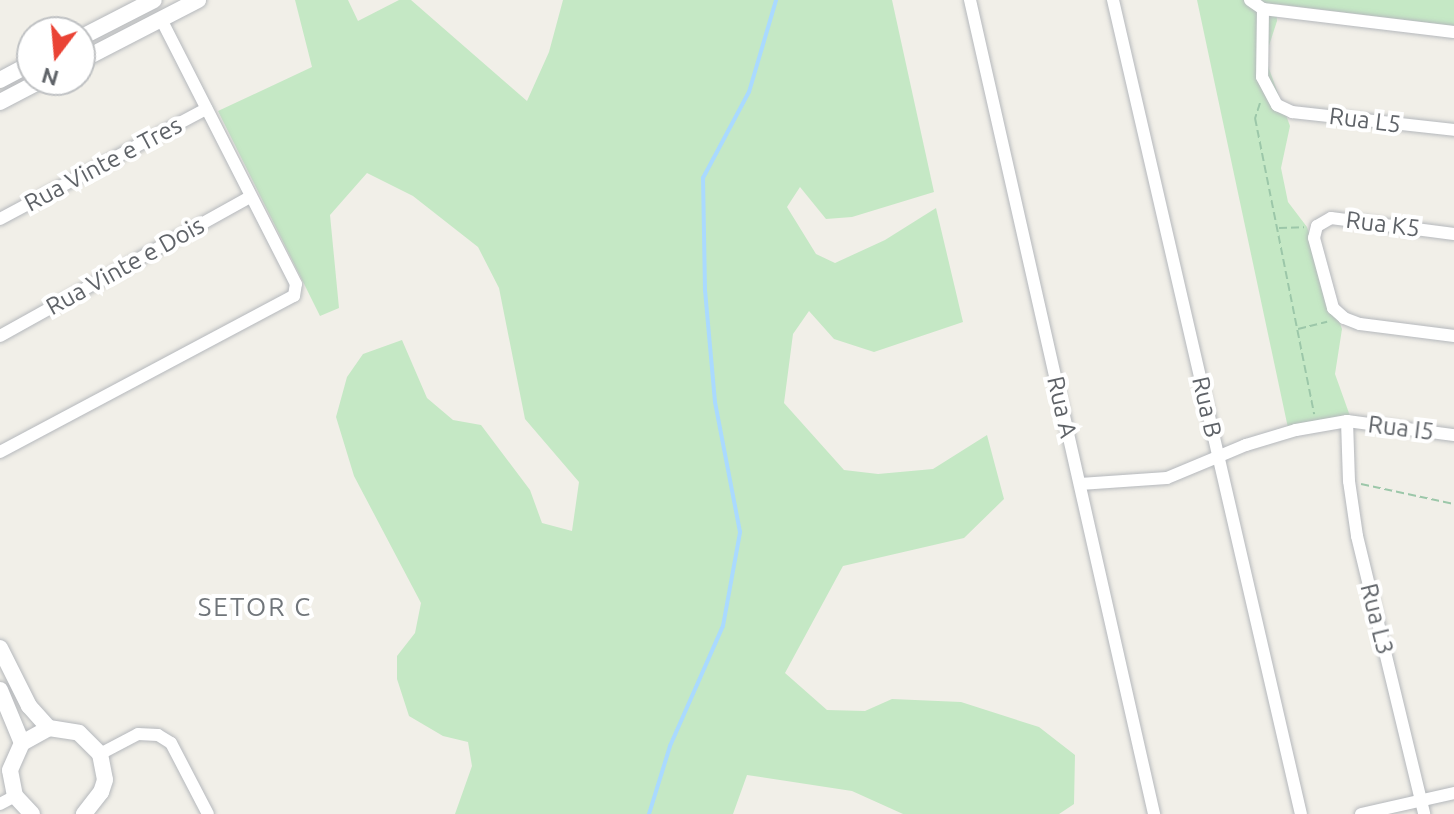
<!DOCTYPE html>
<html>
<head>
<meta charset="utf-8">
<style>
  body { margin:0 }
  #map { position:relative; width:1454px; height:814px; overflow:hidden; background:#f1efe8; font-family:Ubuntu,sans-serif }
  div>[style] { position:absolute }
  [style*='--x'] { left:calc(var(--x)*1px); top:calc(var(--y)*1px); width:calc(var(--w)*1px); rotate:calc(var(--a)*1deg) }
  .green>* { inset:0; background:#c5e8c5 }
  .stream>* { height:4px; margin:-2px; padding:0 2px; transform-origin:2px; border-radius:2px; background:#aadaff }
  .path>* { height:2px; margin-top:-1px; transform-origin:0; background:repeating-linear-gradient(90deg,#9cc7a9 0 8px,transparent 0 12px) }
  .roads { filter:drop-shadow(0 0 2px #b5b8bc) drop-shadow(0 0 2px #b5b8bc) }
  .minor>* { height:12px; margin:-6px; padding:0 6px; transform-origin:6px; border-radius:6px; background:#fff }
  .tertiary>* { height:16px; margin:-8px; padding:0 8px; transform-origin:8px; border-radius:8px; background:#fff }
  span { translate:-50% -50%; white-space:nowrap; text-align:center; line-height:1.15; -webkit-text-stroke:8px #fff; paint-order:stroke }
  .street-label { font-size:24px; color:#5f6368 }
  .neighbourhood-label { font-size:26px; color:#70757a; letter-spacing:2px }
  .north { position:absolute; left:16px; top:16px; width:80px; height:80px; box-sizing:border-box; background:#fff; border:2px solid #bfc1c3; border-radius:50%; rotate:196deg; font-size:22px; font-weight:700; line-height:32px; text-align:center; color:#5f6368 }
  .north::after { content:''; display:block; margin:auto; width:28px; height:36px; background:#ea4335; clip-path:polygon(50% 0,100% 100%,50% 72%,0 100%) }
</style>
</head>
<body>
<div id="map">
  <div class="green">
    <div style="clip-path:polygon(295px 0,348px 0,358px 21px,399px 0,411px 0,527px 101px,549px 52px,563px 0,892px 0,934px 192px,852px 217px,826px 219px,800px 187px,787px 207px,816px 254px,835px 263px,885px 240px,936px 208px,963px 322px,874px 352px,834px 339px,809px 311px,793px 334px,784px 403px,844px 470px,878px 474px,933px 469px,987px 435px,1004px 499px,964px 538px,843px 566px,785px 673px,827px 710px,865px 711px,892px 699px,961px 702px,1039px 727px,1075px 755px,1074px 804px,1059px 814px,903px 814px,852px 791px,747px 775px,733px 814px,455px 814px,472px 766px,468px 742px,443px 736px,409px 716px,397px 679px,397px 656px,415px 633px,421px 603px,354px 476px,336px 417px,347px 377px,363px 354px,402px 340px,427px 398px,453px 420px,481px 425px,530px 490px,542px 523px,572px 531px,579px 482px,525px 419px,499px 288px,478px 247px,413px 196px,367px 173px,330px 215px,339px 308px,320px 316px,218px 111px,312px 67px)"></div>
    <div style="clip-path:polygon(1197px 0,1454px 0,1454px 26px,1276px 4px,1277px 21px,1265px 58px,1290px 126px,1281px 168px,1288px 202px,1307px 227px,1342px 329px,1335px 374px,1350px 416px,1288px 428px)"></div>
  </div>
  <div class="stream">
    <div style="--x:649;--y:814;--w:71;--a:-72.8"></div>
    <div style="--x:670;--y:746;--w:131;--a:-66.2"></div>
    <div style="--x:723;--y:626;--w:96;--a:-79.7"></div>
    <div style="--x:740;--y:532;--w:132;--a:-100.9"></div>
    <div style="--x:715;--y:402;--w:111;--a:-95.1"></div>
    <div style="--x:705;--y:291;--w:113;--a:-91"></div>
    <div style="--x:703;--y:178;--w:98;--a:-61.9"></div>
    <div style="--x:749;--y:92;--w:96;--a:-73.6"></div>
  </div>
  <div class="path">
    <div style="--x:1260;--y:103;--w:16;--a:108"></div>
    <div style="--x:1255;--y:118;--w:302;--a:78.7"></div>
    <div style="--x:1279;--y:228;--w:25;--a:-2"></div>
    <div style="--x:1298;--y:329;--w:30;--a:-14"></div>
    <div style="--x:1361;--y:484;--w:95;--a:12.1"></div>
  </div>
  <div class="roads">
    <div class="minor">
      <div style="--x:970;--y:0;--w:835;--a:77.26"></div>
      <div style="--x:1113;--y:0;--w:835;--a:77"></div>
      <div style="--x:1250;--y:0;--w:16;--a:35"></div>
      <div style="--x:1263;--y:9;--w:192;--a:6.9"></div>
      <div style="--x:1263;--y:9;--w:68;--a:90.8"></div>
      <div style="--x:1262;--y:77;--w:32;--a:62"></div>
      <div style="--x:1277;--y:105;--w:17;--a:25"></div>
      <div style="--x:1292;--y:112;--w:163;--a:6.3"></div>
      <div style="--x:0;--y:219;--w:234;--a:-28.1"></div>
      <div style="--x:1454;--y:234;--w:124;--a:-172.6"></div>
      <div style="--x:1331;--y:218;--w:16;--a:150"></div>
      <div style="--x:1317;--y:226;--w:12;--a:104"></div>
      <div style="--x:1314;--y:238;--w:73;--a:74.8"></div>
      <div style="--x:1333;--y:308;--w:15;--a:42"></div>
      <div style="--x:1344;--y:318;--w:17;--a:21"></div>
      <div style="--x:1360;--y:324;--w:95;--a:7.3"></div>
      <div style="--x:0;--y:336;--w:286;--a:-29.1"></div>
      <div style="--x:1347;--y:421;--w:60;--a:88.1"></div>
      <div style="--x:1349;--y:481;--w:56;--a:81.7"></div>
      <div style="--x:1357;--y:536;--w:286;--a:76.4"></div>
      <div style="--x:0;--y:452;--w:333;--a:-28"></div>
      <div style="--x:294;--y:296;--w:12;--a:-81"></div>
      <div style="--x:296;--y:284;--w:297;--a:-117"></div>
      <div style="--x:1080;--y:484;--w:87;--a:-3.9"></div>
      <div style="--x:1167;--y:478;--w:86;--a:-22.7"></div>
      <div style="--x:1246;--y:445;--w:52;--a:-16.7"></div>
      <div style="--x:1296;--y:430;--w:52;--a:-10"></div>
      <div style="--x:1347;--y:421;--w:108;--a:7.5"></div>
      <div style="--x:100;--y:754;--w:43;--a:-27.8"></div>
      <div style="--x:138;--y:734;--w:20;--a:3"></div>
      <div style="--x:158;--y:735;--w:15;--a:32"></div>
      <div style="--x:171;--y:743;--w:80;--a:62.5"></div>
      <div style="--x:0;--y:804;--w:17;--a:-28"></div>
      <div style="--x:1361;--y:814;--w:95;--a:-12.7"></div>
    </div>
    <div class="tertiary">
      <div style="--x:80;--y:38;--w:83;--a:-27.2"></div>
      <div style="--x:80;--y:61;--w:133;--a:-27.3"></div>
      <div style="--x:0;--y:80;--w:36;--a:-28"></div>
      <div style="--x:0;--y:102;--w:47;--a:-27.6"></div>
      <div style="--x:0;--y:648;--w:65;--a:63.4"></div>
      <div style="--x:29;--y:706;--w:30;--a:48"></div>
      <div style="--x:0;--y:690;--w:57;--a:67.5"></div>
      <div style="--x:32;--y:814;--w:25;--a:-133"></div>
      <div style="--x:15;--y:796;--w:26;--a:-101"></div>
      <div style="--x:10;--y:770;--w:30;--a:-66"></div>
      <div style="--x:22;--y:743;--w:31;--a:-29"></div>
      <div style="--x:49;--y:728;--w:30;--a:9"></div>
      <div style="--x:79;--y:733;--w:30;--a:45"></div>
      <div style="--x:100;--y:754;--w:26;--a:79"></div>
      <div style="--x:105;--y:780;--w:13;--a:108"></div>
      <div style="--x:101;--y:792;--w:28;--a:128"></div>
    </div>
  </div>
  <div class="street-label">
    <span style="left:1365px;top:120px;rotate:7deg">Rua L5</span>
    <span style="left:103px;top:164px;rotate:-28deg">Rua Vinte e Tres</span>
    <span style="left:1383px;top:224px;rotate:7deg">Rua K5</span>
    <span style="left:125px;top:266px;rotate:-29deg">Rua Vinte e Dois</span>
    <span style="left:1062px;top:407px;rotate:77deg">Rua A</span>
    <span style="left:1207px;top:407px;rotate:77deg">Rua B</span>
    <span style="left:1401px;top:428px;rotate:7deg">Rua I5</span>
    <span style="left:1377px;top:619px;rotate:76deg">Rua L3</span>
  </div>
  <div class="neighbourhood-label">
    <span style="left:255px;top:607px">SETOR C</span>
  </div>
  <div class="north">N</div>
</div>
</body>
</html>
